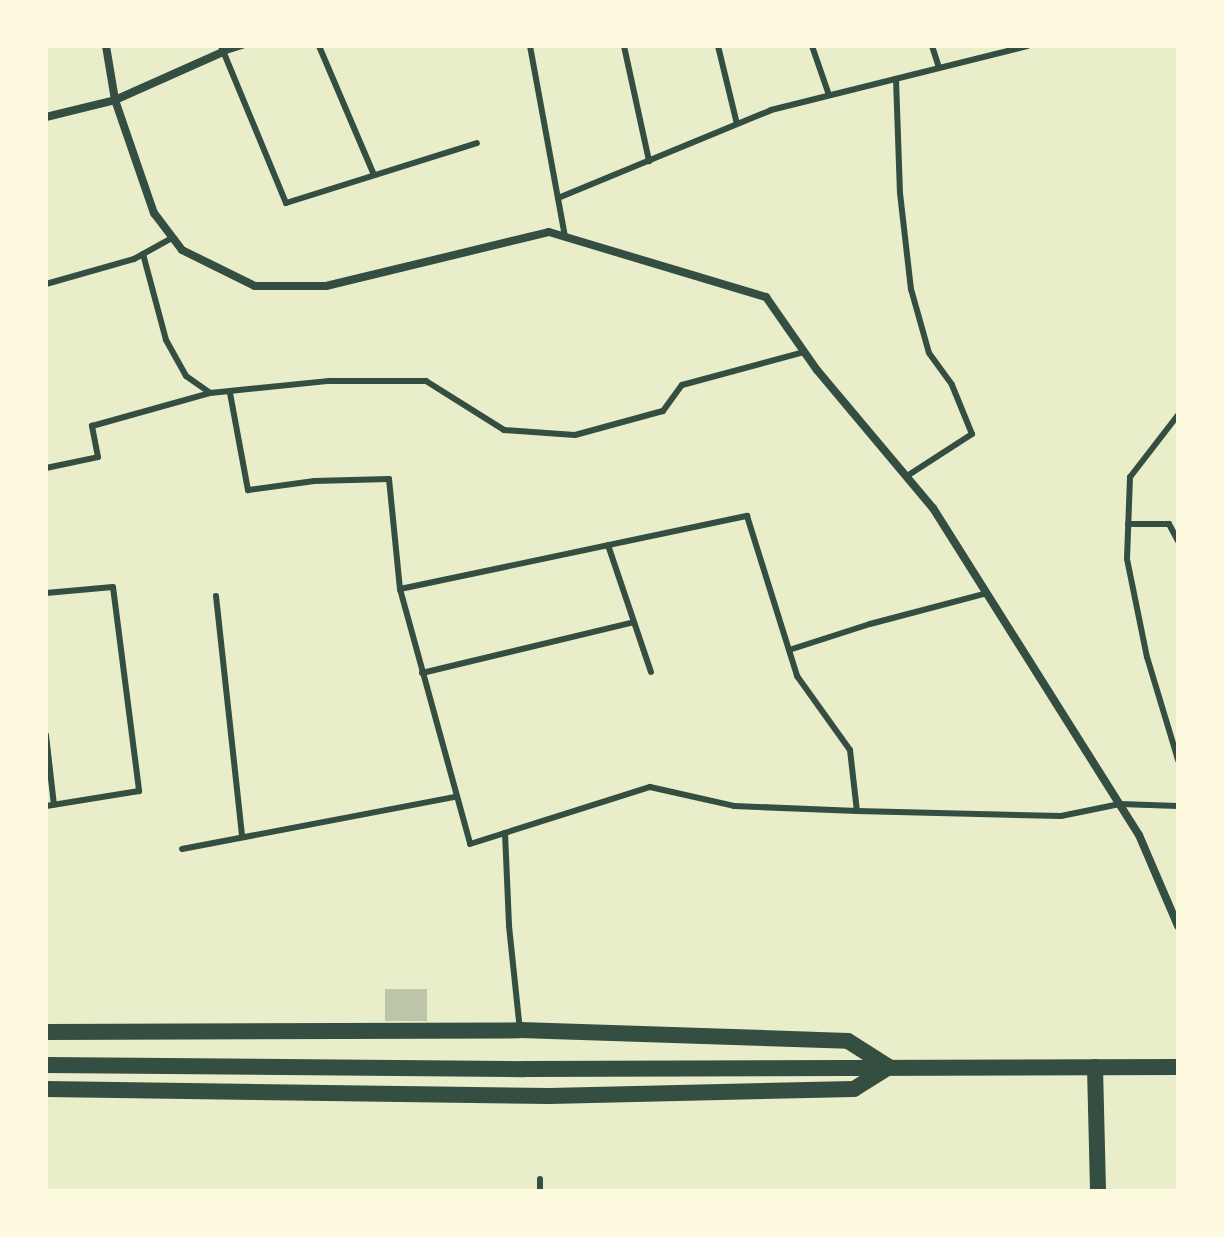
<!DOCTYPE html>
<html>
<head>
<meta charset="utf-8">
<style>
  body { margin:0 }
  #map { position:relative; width:1224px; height:1237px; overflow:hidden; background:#e9edc9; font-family:Raleway,sans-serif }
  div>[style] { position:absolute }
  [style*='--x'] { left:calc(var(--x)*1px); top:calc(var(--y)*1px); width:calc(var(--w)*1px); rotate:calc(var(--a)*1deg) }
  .building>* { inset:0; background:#bcc5a7; transform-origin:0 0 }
  .service>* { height:6px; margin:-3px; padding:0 3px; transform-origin:3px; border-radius:3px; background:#344e41 }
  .minor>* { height:8px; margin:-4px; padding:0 4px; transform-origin:4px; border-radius:4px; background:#344e41 }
  .secondary>* { height:16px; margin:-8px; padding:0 8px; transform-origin:8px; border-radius:8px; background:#344e41 }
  span { translate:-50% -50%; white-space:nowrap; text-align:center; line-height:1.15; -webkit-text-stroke:6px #fefae0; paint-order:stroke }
  .frame { position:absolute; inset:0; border:48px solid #fefae0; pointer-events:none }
</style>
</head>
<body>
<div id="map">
  <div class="building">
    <div style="left:427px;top:989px;width:32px;height:42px;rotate:90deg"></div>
  </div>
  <div class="service">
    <div style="--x:221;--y:46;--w:170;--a:67.5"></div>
    <div style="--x:286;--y:203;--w:200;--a:-17.4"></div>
    <div style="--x:319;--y:46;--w:140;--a:66.9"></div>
    <div style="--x:530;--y:46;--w:194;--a:79.6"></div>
    <div style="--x:624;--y:46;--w:118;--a:77.7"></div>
    <div style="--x:718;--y:46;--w:80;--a:76.3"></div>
    <div style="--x:812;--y:46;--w:52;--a:70.9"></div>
    <div style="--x:932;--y:46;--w:23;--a:72"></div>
    <div style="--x:223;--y:52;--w:20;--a:-18"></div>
    <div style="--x:896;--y:79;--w:114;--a:88"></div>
    <div style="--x:900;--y:193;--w:97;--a:83.5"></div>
    <div style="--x:911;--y:289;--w:66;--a:74.3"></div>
    <div style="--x:929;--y:353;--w:39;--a:54"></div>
    <div style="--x:952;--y:385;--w:53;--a:67.8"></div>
    <div style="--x:972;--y:434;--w:77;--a:147.1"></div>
    <div style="--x:558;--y:198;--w:230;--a:-22.4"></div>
    <div style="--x:771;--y:110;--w:264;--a:-14"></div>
    <div style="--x:143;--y:254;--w:89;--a:75"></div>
    <div style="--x:166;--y:340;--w:41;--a:60.9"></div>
    <div style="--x:186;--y:376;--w:29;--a:35"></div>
    <div style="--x:210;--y:393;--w:120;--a:-5.8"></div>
    <div style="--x:329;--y:381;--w:97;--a:0"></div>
    <div style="--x:426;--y:381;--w:92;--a:32.1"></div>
    <div style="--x:504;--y:430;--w:71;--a:4"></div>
    <div style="--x:575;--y:435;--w:91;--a:-15.3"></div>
    <div style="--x:663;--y:411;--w:32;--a:-54"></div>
    <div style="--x:682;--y:385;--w:126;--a:-15.1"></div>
    <div style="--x:46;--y:284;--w:91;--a:-15.9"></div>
    <div style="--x:134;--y:259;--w:43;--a:-28.9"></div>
    <div style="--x:230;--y:393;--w:99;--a:79.5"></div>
    <div style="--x:248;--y:490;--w:67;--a:-7.8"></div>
    <div style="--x:314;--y:481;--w:75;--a:-1.5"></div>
    <div style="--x:389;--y:479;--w:111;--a:84.3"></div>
    <div style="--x:400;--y:589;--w:264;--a:74.6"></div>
    <div style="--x:470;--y:844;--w:189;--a:-17.6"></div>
    <div style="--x:650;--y:787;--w:86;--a:12.7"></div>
    <div style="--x:734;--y:806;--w:123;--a:2.3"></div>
    <div style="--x:857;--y:811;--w:204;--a:1.4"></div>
    <div style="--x:1061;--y:816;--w:60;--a:-11.5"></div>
    <div style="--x:1120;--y:804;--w:58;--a:2"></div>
    <div style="--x:1178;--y:415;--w:78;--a:127.7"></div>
    <div style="--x:1130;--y:477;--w:82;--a:92.1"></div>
    <div style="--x:1127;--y:559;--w:100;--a:78.5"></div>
    <div style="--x:1147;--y:657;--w:108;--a:73.2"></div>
    <div style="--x:46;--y:468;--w:53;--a:-11.9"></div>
    <div style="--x:98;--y:457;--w:32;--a:-101"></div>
    <div style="--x:92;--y:426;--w:123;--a:-15.6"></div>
    <div style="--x:1128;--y:524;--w:41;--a:0"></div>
    <div style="--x:1169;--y:524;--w:19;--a:62"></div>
    <div style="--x:608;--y:545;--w:134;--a:71.3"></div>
    <div style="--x:400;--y:589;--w:355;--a:-11.9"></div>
    <div style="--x:747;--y:516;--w:168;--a:72.6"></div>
    <div style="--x:797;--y:676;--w:91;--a:54.4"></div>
    <div style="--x:850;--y:750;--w:61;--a:83.5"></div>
    <div style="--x:46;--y:593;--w:67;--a:-5.1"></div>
    <div style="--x:113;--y:587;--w:206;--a:82.7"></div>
    <div style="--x:139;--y:791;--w:94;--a:170.8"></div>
    <div style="--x:216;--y:596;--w:242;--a:83.8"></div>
    <div style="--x:789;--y:650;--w:85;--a:-17.8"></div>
    <div style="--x:870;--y:624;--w:121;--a:-14.8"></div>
    <div style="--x:422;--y:673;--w:218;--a:-13.5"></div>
    <div style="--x:46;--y:735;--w:70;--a:83.5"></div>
    <div style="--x:505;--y:833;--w:93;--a:87.5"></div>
    <div style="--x:509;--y:926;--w:105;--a:84"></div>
    <div style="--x:182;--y:849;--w:278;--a:-10.8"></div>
    <div style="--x:540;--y:1179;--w:12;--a:90"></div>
  </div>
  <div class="minor">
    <div style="--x:106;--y:46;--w:55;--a:80.5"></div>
    <div style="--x:115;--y:100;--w:120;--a:71"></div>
    <div style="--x:154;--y:213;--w:46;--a:52.9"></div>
    <div style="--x:182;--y:250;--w:81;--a:26.3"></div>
    <div style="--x:255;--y:286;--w:71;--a:0"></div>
    <div style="--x:326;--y:286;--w:229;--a:-13.6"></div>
    <div style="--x:549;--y:232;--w:227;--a:16.7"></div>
    <div style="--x:766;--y:297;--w:89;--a:55.1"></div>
    <div style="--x:817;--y:370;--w:180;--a:50"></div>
    <div style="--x:933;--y:508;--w:386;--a:57.8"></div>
    <div style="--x:1139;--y:835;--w:99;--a:66.8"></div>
    <div style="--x:46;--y:117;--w:71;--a:-13.8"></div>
    <div style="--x:115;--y:100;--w:118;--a:-24"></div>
  </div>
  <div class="secondary">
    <div style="--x:46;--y:1032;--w:474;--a:-0.2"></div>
    <div style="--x:520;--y:1030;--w:328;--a:1.9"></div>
    <div style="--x:848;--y:1041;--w:49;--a:32.4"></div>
    <div style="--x:889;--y:1067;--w:41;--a:147.8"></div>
    <div style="--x:854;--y:1089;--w:305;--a:178.7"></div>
    <div style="--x:549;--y:1096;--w:503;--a:-179.2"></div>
    <div style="--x:46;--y:1065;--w:478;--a:0.5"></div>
    <div style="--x:524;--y:1069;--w:654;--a:-0.18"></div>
    <div style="--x:1095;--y:1067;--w:124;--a:88.6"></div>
  </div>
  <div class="frame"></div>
</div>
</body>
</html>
